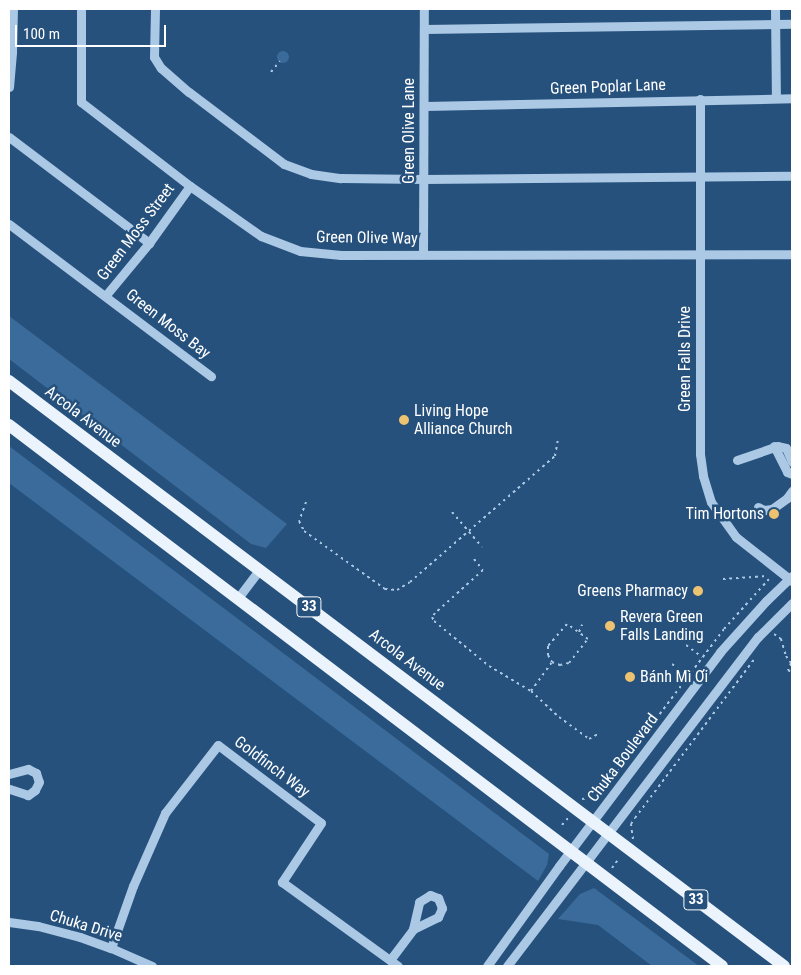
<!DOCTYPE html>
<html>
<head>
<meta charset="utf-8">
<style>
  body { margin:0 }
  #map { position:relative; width:801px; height:975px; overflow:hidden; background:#26517c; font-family:"Roboto Condensed",sans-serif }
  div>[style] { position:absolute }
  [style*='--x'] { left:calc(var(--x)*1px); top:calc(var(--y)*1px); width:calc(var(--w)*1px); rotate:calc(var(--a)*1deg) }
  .green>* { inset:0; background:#3a6b9a }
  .round { border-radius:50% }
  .path>* { height:2px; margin-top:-1px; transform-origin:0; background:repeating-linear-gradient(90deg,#abc8e5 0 2.5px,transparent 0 6.5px) }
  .minor>* { height:9px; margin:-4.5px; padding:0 4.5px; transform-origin:4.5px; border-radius:4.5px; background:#abc8e5 }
  .major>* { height:12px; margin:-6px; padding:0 6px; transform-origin:6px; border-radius:6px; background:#ebf3fc }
  .dots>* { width:14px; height:14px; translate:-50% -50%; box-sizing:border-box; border:2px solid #26517c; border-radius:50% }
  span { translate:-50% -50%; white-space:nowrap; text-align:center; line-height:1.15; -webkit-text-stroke:5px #26517c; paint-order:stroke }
  .shield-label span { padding:1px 4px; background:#26517c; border:1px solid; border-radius:4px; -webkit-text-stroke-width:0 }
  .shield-label { font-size:15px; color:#fff; font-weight:700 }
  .street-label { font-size:16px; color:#fff }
  .poi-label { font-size:16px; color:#fff }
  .left { translate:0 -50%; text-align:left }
  .right { translate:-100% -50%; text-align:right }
  .frame { position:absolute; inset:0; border:10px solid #fff; pointer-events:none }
  .scale { position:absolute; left:15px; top:25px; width:151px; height:22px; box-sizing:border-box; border:2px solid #fff; border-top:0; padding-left:6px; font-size:15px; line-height:18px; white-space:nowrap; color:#fff; -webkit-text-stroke:4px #26517c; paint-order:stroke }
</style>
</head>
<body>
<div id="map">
  <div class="green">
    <div class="round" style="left:277px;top:51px;width:12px;height:12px"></div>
    <div style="clip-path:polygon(9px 316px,287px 524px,266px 548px,251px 544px,9px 359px)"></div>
    <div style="clip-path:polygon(9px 446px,549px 854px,547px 865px,538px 881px,9px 483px)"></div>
    <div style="clip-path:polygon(594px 888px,699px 966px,652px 966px,598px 925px,558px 919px,580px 894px)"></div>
  </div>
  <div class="path">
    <div style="--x:271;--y:72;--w:14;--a:-51"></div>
    <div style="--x:306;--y:502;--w:20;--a:110"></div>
    <div style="--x:299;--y:521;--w:11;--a:63"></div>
    <div style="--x:304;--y:531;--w:100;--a:35.6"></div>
    <div style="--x:385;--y:589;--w:12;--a:5"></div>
    <div style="--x:397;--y:590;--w:15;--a:-32"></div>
    <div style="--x:410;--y:582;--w:192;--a:-41"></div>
    <div style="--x:555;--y:456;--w:17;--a:-80"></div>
    <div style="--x:452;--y:512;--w:46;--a:49.4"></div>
    <div style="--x:474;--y:559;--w:14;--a:51"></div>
    <div style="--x:483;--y:570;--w:64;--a:138.1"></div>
    <div style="--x:435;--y:613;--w:5;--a:127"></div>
    <div style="--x:432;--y:617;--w:4;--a:63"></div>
    <div style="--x:434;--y:621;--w:71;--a:39.3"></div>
    <div style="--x:489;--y:666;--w:49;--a:30.8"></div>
    <div style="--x:531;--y:691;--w:38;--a:43"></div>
    <div style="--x:559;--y:717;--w:37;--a:36"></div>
    <div style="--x:589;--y:739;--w:10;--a:-29"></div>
    <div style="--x:723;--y:579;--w:44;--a:-3.9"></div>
    <div style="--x:579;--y:632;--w:8;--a:-67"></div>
    <div style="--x:774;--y:634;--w:9;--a:36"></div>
    <div style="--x:781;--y:639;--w:18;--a:74"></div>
    <div style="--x:786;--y:656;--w:9;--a:54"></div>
    <div style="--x:791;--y:663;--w:8;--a:113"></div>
    <div style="--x:788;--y:670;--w:5;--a:37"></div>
    <div style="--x:686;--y:645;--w:20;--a:37"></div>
    <div style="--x:672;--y:664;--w:20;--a:37"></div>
    <div style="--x:531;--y:691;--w:36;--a:-54"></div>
    <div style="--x:552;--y:662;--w:9;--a:21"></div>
    <div style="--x:560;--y:665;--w:9;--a:-13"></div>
    <div style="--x:569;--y:663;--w:31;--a:-52"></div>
    <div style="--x:588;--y:639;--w:26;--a:-144"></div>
    <div style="--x:567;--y:624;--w:29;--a:131"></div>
    <div style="--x:548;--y:646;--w:9;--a:90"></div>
    <div style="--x:548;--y:655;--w:8;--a:60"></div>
    <div style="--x:582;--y:799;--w:15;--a:-8"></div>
    <div style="--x:597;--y:797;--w:211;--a:-52.9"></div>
    <div style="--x:724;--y:629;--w:67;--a:-48"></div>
    <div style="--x:562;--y:825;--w:9;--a:-49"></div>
    <div style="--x:633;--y:839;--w:15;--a:-98"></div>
    <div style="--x:631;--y:824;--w:7;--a:-56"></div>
    <div style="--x:635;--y:818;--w:200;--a:-53.1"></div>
    <div style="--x:612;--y:868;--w:9;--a:-54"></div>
  </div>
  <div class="minor">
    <div style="--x:81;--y:9;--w:93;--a:90"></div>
    <div style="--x:81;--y:102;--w:138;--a:37.6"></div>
    <div style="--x:190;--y:186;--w:87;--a:35.2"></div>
    <div style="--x:261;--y:236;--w:42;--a:21"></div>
    <div style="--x:300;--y:251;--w:41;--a:5.6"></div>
    <div style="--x:341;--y:255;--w:451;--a:-0.1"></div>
    <div style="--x:155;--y:9;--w:48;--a:91.2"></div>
    <div style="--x:154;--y:57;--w:13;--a:58"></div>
    <div style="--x:161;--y:68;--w:37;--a:41"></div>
    <div style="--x:189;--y:92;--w:119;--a:37.2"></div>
    <div style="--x:284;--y:164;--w:29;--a:20"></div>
    <div style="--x:311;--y:174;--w:30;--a:8"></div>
    <div style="--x:341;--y:178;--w:82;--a:0.7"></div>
    <div style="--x:423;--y:179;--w:369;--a:-0.5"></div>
    <div style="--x:775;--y:9;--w:89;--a:89.4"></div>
    <div style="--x:424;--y:29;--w:368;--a:-0.8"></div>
    <div style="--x:9;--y:87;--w:35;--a:-85"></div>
    <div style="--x:12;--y:52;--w:43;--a:-88.7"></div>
    <div style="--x:700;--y:99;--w:355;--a:90"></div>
    <div style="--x:700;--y:454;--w:22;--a:82"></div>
    <div style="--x:703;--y:476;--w:27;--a:73"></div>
    <div style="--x:711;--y:502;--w:43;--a:54.5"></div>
    <div style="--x:736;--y:537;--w:71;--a:38.2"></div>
    <div style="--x:425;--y:106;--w:367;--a:-1.2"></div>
    <div style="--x:9;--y:137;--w:176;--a:37.1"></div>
    <div style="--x:9;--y:224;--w:253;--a:37"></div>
    <div style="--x:423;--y:254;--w:245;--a:-89.8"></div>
    <div style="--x:106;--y:295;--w:67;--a:-50.4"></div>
    <div style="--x:149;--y:243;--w:70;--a:-54.3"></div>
    <div style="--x:774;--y:446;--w:29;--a:63"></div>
    <div style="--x:787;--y:472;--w:5;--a:22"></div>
    <div style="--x:737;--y:460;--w:43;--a:-18.9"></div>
    <div style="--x:778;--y:446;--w:8;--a:14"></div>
    <div style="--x:786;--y:448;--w:15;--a:67"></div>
    <div style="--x:758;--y:507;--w:7;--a:27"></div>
    <div style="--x:764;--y:510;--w:8;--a:-7"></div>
    <div style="--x:772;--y:509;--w:19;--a:-36"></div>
    <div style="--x:787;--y:498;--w:9;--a:-54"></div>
    <div style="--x:238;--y:598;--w:36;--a:-53"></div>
    <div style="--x:9;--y:774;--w:20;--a:-15"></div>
    <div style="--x:28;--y:769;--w:9;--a:27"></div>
    <div style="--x:36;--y:773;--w:9;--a:72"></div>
    <div style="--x:39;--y:782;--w:9;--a:117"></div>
    <div style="--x:35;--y:790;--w:9;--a:144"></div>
    <div style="--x:28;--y:795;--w:20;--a:-162"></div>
    <div style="--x:9;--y:922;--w:29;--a:8"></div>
    <div style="--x:38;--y:926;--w:43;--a:14.7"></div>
    <div style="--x:80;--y:937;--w:33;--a:20"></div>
    <div style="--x:111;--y:948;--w:45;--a:23.7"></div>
    <div style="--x:111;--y:948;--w:66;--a:-70.5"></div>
    <div style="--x:133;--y:886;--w:80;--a:-66.3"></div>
    <div style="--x:165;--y:813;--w:86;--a:-52.1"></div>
    <div style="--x:218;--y:745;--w:129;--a:37.1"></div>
    <div style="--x:321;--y:823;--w:71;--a:123.5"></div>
    <div style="--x:282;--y:882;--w:143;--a:35.9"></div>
    <div style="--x:390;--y:960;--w:39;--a:-53"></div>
    <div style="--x:413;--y:929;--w:28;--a:-77"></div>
    <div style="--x:419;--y:902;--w:13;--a:-32"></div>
    <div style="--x:430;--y:895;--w:9;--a:21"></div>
    <div style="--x:438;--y:898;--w:11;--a:68"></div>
    <div style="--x:442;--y:908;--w:10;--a:114"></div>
    <div style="--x:438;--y:917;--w:28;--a:154"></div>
    <div style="--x:487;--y:966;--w:123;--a:-54.2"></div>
    <div style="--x:559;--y:866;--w:268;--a:-53"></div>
    <div style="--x:720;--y:652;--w:69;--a:-48"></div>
    <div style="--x:766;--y:601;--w:36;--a:-44"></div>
    <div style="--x:507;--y:966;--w:414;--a:-52.7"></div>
    <div style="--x:758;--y:637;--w:48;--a:-45"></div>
  </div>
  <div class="major">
    <div style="--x:9;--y:381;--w:971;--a:37.05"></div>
    <div style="--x:9;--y:425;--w:895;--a:37.19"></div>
  </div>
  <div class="dots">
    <div style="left:404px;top:420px;background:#edc271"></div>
    <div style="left:774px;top:514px;background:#edc271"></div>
    <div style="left:698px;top:591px;background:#edc271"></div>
    <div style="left:610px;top:626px;background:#edc271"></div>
    <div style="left:630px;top:677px;background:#edc271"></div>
  </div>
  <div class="shield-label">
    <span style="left:309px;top:607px">33</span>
    <span style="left:696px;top:900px">33</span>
  </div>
  <div class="street-label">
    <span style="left:608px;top:87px;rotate:-2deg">Green Poplar Lane</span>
    <span style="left:409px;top:131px;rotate:-90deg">Green Olive Lane</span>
    <span style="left:136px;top:232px;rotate:-53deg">Green Moss Street</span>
    <span style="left:367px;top:238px;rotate:1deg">Green Olive Way</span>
    <span style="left:168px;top:324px;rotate:38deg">Green Moss Bay</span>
    <span style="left:685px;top:359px;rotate:-90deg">Green Falls Drive</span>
    <span style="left:83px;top:417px;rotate:37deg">Arcola Avenue</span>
    <span style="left:407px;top:660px;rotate:37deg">Arcola Avenue</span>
    <span style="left:623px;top:758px;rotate:-53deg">Chuka Boulevard</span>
    <span style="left:272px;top:767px;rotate:37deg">Goldfinch Way</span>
    <span style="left:86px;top:926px;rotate:17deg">Chuka Drive</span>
  </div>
  <div class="poi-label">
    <span class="left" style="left:414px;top:420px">Living Hope<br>Alliance Church</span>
    <span class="right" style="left:764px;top:514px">Tim Hortons</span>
    <span class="right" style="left:688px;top:591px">Greens Pharmacy</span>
    <span class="left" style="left:620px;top:626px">Revera Green<br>Falls Landing</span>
    <span class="left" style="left:640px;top:677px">Bánh Mì Ơi</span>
  </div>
  <div class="frame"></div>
  <div class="scale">100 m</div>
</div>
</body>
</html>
